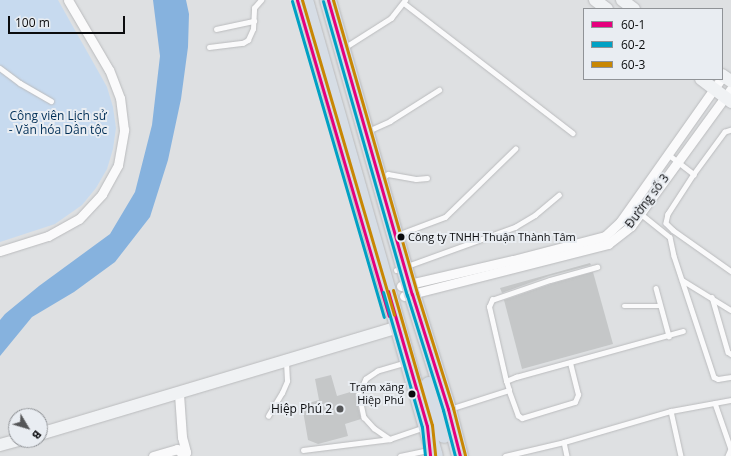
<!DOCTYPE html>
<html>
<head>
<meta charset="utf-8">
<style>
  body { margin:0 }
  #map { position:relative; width:731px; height:456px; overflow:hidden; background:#dee0e2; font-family:"Open Sans",sans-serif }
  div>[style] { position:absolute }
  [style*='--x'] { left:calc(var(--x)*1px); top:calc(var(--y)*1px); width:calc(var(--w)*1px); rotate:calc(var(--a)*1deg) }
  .green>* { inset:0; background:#c7daef }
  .water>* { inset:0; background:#86b2de }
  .building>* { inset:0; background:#c5c7c8 }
  .roads { filter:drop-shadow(0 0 1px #babbbd) drop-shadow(0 0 1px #babbbd) }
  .lane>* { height:4.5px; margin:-2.25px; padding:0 2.25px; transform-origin:2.25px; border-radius:2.25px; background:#fafafb }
  .street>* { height:9px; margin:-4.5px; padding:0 4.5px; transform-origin:4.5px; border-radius:4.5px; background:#fafafb }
  .secondary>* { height:12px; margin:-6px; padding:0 6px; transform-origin:6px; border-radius:6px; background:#f0f2f4 }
  .highway>* { height:16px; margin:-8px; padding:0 8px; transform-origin:8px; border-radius:8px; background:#d6dde5 }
  .bus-1>* { height:3px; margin:-1.5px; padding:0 1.5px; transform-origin:1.5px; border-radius:1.5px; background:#e5007d }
  .bus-2>* { height:3px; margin:-1.5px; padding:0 1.5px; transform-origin:1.5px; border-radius:1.5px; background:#01a1c4 }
  .bus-3>* { height:3px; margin:-1.5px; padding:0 1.5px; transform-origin:1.5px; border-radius:1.5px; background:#c88703 }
  .dots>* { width:11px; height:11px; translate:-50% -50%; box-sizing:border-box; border:2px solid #e9edf2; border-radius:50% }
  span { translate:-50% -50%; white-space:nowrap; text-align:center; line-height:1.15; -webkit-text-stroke:4px #e9edf2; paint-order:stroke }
  .bus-label { font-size:11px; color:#0b0c0e }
  .left { translate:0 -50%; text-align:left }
  .right { translate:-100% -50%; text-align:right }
  .park-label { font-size:12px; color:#002f57 }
  .street-label { font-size:12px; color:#0b0c0e }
  .poi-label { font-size:12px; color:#0b0c0e }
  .legend { position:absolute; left:583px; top:8px; width:140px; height:72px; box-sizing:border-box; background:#e9edf2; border:1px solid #909397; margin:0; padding:5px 7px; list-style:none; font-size:12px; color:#0b0c0e }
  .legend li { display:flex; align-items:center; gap:8px; height:20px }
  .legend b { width:20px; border:1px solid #909397 }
  .north { position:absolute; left:8px; top:408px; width:40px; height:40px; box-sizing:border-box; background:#e9edf2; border:1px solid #909397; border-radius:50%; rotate:128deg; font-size:11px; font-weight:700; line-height:16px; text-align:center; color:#0b0c0e }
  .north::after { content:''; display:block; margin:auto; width:14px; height:18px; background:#555658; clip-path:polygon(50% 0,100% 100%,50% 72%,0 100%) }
  .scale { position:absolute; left:8px; top:16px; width:117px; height:18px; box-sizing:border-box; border:2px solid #0b0c0e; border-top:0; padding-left:5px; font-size:12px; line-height:14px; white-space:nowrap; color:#0b0c0e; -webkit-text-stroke:3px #e9edf2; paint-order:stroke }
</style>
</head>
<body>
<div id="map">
  <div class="green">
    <div style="clip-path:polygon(0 0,58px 0,107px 87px,113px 107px,116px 128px,113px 149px,107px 169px,96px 188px,82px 205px,55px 224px,0 242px)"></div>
  </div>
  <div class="water">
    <div style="clip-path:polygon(153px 0,186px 0,189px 14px,188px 47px,181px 99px,168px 160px,150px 217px,115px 262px,74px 292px,32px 317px,0 356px,0 320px,5px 314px,39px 286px,110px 234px,135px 192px,152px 125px,160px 56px)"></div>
  </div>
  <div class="building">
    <div style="clip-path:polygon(590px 263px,591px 265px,549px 276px,502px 293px,500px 288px)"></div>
    <div style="clip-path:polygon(593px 272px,613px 344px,522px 369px,504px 300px,551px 284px)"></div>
    <div style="clip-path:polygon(331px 375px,337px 396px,357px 390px,355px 395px,361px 419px,345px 424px,348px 436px,318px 444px,308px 440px,302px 405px,319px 400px,315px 379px)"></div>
  </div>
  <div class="roads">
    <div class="lane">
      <div style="--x:404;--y:3;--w:213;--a:37.6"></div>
      <div style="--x:216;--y:29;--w:39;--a:-12"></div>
      <div style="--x:209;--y:47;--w:34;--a:-7"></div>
      <div style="--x:243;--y:43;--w:6;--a:-31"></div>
      <div style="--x:248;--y:40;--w:12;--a:-66"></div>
      <div style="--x:253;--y:29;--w:21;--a:-87"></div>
      <div style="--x:254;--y:8;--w:11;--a:-49"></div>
      <div style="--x:344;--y:48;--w:56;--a:-32.6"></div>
      <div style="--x:391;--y:18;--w:23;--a:-52"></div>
      <div style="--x:0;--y:68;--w:25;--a:37"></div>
      <div style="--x:20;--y:83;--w:36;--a:30"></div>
      <div style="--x:731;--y:130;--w:6;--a:162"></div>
      <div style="--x:725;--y:132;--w:52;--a:126.4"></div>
      <div style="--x:694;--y:174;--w:48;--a:123"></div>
      <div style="--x:668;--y:214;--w:9;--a:103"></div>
      <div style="--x:666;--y:223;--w:10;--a:45"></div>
      <div style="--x:673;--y:230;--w:71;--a:35.3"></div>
      <div style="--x:368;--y:131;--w:24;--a:-24"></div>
      <div style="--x:390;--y:121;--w:58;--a:-32.3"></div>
      <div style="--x:668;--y:154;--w:33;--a:38"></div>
      <div style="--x:382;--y:178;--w:7;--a:-34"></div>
      <div style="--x:388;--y:174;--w:28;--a:10"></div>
      <div style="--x:416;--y:179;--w:11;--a:-5"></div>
      <div style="--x:640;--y:213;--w:38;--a:39"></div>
      <div style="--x:670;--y:237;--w:19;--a:78"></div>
      <div style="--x:674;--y:256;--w:127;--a:71.7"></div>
      <div style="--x:714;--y:377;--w:4;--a:27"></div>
      <div style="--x:718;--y:379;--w:13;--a:-9"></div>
      <div style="--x:397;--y:235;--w:51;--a:-20.6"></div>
      <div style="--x:445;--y:217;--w:98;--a:-44.2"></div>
      <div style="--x:396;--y:270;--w:127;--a:-19.9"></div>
      <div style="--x:515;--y:227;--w:23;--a:-31"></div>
      <div style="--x:535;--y:215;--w:31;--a:-40"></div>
      <div style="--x:682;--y:280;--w:57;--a:31.5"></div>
      <div style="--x:656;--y:288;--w:50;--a:74.8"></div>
      <div style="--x:712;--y:297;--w:57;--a:73.8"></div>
      <div style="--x:728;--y:352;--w:4;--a:34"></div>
      <div style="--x:624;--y:306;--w:37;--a:0"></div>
      <div style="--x:402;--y:364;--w:25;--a:164"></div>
      <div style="--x:378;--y:371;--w:14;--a:146"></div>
      <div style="--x:366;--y:379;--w:17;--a:115"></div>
      <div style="--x:359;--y:394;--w:24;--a:78"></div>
      <div style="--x:364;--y:417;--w:15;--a:48"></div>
      <div style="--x:374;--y:428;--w:19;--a:35"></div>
      <div style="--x:390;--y:439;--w:36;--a:-19"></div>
      <div style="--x:506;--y:381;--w:76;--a:-102.9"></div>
      <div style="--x:489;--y:307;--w:8;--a:-67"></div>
      <div style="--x:492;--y:300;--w:61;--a:-19"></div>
      <div style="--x:550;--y:280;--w:49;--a:-15.5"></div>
      <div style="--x:509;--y:390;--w:27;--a:70"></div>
      <div style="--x:518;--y:415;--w:5;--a:37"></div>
      <div style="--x:522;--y:418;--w:55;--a:-16.8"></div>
      <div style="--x:575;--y:402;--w:8;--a:-67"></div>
      <div style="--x:578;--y:395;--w:33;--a:-104"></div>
      <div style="--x:715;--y:403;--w:49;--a:70.8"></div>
      <div style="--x:731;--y:449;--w:8;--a:113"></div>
      <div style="--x:450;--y:409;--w:62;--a:-17.9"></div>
      <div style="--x:509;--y:390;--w:9;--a:-108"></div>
      <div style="--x:506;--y:381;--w:11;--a:-22"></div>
      <div style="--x:516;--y:377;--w:173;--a:-15.4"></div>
      <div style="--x:671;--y:411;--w:46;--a:77.5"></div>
      <div style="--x:268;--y:416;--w:27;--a:-59"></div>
      <div style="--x:282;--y:393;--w:13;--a:-67"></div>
      <div style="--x:287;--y:381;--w:19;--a:-93"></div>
      <div style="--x:564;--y:442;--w:14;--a:78"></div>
      <div style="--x:303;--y:450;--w:88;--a:-7.2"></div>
      <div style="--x:400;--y:456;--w:29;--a:-12"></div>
      <div style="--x:505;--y:456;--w:61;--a:-13.3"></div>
      <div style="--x:564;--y:442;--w:111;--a:-16.2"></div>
      <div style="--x:671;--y:411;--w:61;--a:-10.4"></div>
    </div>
    <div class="street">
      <div style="--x:0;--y:251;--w:50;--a:-17.4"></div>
      <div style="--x:48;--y:236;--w:35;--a:-29"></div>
      <div style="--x:79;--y:219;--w:34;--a:-47"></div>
      <div style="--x:102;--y:194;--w:33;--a:-61"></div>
      <div style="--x:118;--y:165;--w:36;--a:-80"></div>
      <div style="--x:124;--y:130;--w:32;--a:-97"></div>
      <div style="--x:120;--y:98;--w:30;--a:-111"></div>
      <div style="--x:109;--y:70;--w:81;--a:-120.4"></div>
      <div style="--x:401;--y:286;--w:115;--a:-13.1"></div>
      <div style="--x:513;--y:260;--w:95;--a:-14.6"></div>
      <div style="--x:605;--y:236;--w:21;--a:-43"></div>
      <div style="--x:620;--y:222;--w:175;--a:-54.8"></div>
      <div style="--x:404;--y:296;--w:211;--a:-14.3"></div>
      <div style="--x:608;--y:244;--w:29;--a:-38"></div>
      <div style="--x:631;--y:226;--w:170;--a:-53.9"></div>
      <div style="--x:179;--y:394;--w:43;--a:86"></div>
      <div style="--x:182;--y:437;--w:16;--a:75"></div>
      <div style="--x:186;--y:452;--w:5;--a:127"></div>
      <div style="--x:153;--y:456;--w:25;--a:-16"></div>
      <div style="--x:177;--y:449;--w:9;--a:41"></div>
    </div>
    <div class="secondary">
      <div style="--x:595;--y:0;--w:15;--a:37"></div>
      <div style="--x:622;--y:0;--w:15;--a:37"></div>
      <div style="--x:722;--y:75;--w:11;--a:34"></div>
      <div style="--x:701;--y:79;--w:38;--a:37"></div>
      <div style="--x:40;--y:434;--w:368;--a:-16.6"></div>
      <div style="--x:0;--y:445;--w:20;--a:-15"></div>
    </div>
    <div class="highway">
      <div style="--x:305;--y:0;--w:474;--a:74.1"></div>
      <div style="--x:328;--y:0;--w:306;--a:74.1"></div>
      <div style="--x:412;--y:294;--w:121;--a:72.6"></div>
      <div style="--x:448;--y:409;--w:49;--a:75.7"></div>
      <div style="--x:429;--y:385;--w:52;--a:73.3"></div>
    </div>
  </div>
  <div class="bus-1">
    <div style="--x:297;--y:0;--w:329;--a:73.8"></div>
    <div style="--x:328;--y:0;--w:306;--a:74.1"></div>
    <div style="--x:412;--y:294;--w:121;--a:72.6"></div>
    <div style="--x:448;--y:409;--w:49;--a:75.7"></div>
    <div style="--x:388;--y:291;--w:141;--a:73.9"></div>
    <div style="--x:427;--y:426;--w:30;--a:84"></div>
  </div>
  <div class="bus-2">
    <div style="--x:292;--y:1;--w:329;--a:73.8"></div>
    <div style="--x:323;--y:1;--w:306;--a:74.1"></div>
    <div style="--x:407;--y:295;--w:121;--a:72.6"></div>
    <div style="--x:443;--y:410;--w:48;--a:75.4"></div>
    <div style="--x:383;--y:292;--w:141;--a:73.9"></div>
    <div style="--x:422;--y:427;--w:29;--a:84"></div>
  </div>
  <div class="bus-3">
    <div style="--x:302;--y:0;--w:328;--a:73.7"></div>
    <div style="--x:333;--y:0;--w:305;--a:74"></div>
    <div style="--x:417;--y:293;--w:121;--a:72.6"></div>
    <div style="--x:453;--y:408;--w:49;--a:75.7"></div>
    <div style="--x:393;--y:290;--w:141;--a:73.9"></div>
    <div style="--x:432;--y:425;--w:31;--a:84"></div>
  </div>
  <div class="dots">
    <div style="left:401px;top:237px;background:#0b0c0e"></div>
    <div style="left:412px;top:394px;background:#0b0c0e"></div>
    <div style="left:340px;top:409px;background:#555658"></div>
  </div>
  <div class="bus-label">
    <span class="left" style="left:408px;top:237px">Công ty TNHH Thuận Thành Tâm</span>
    <span class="right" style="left:404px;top:394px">Trạm xăng<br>Hiệp Phú</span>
  </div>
  <div class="park-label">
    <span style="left:58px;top:123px">Công viên Lịch sử<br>- Văn hóa Dân tộc</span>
  </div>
  <div class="street-label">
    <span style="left:647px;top:201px;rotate:-53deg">Đường số 3</span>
  </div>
  <div class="poi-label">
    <span class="right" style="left:332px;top:409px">Hiệp Phú 2</span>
  </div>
  <ul class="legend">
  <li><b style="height:5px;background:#e5007d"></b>60-1</li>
  <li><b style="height:5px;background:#01a1c4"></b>60-2</li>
  <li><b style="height:5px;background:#c88703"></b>60-3</li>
  </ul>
  <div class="north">B</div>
  <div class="scale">100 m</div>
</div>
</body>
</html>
